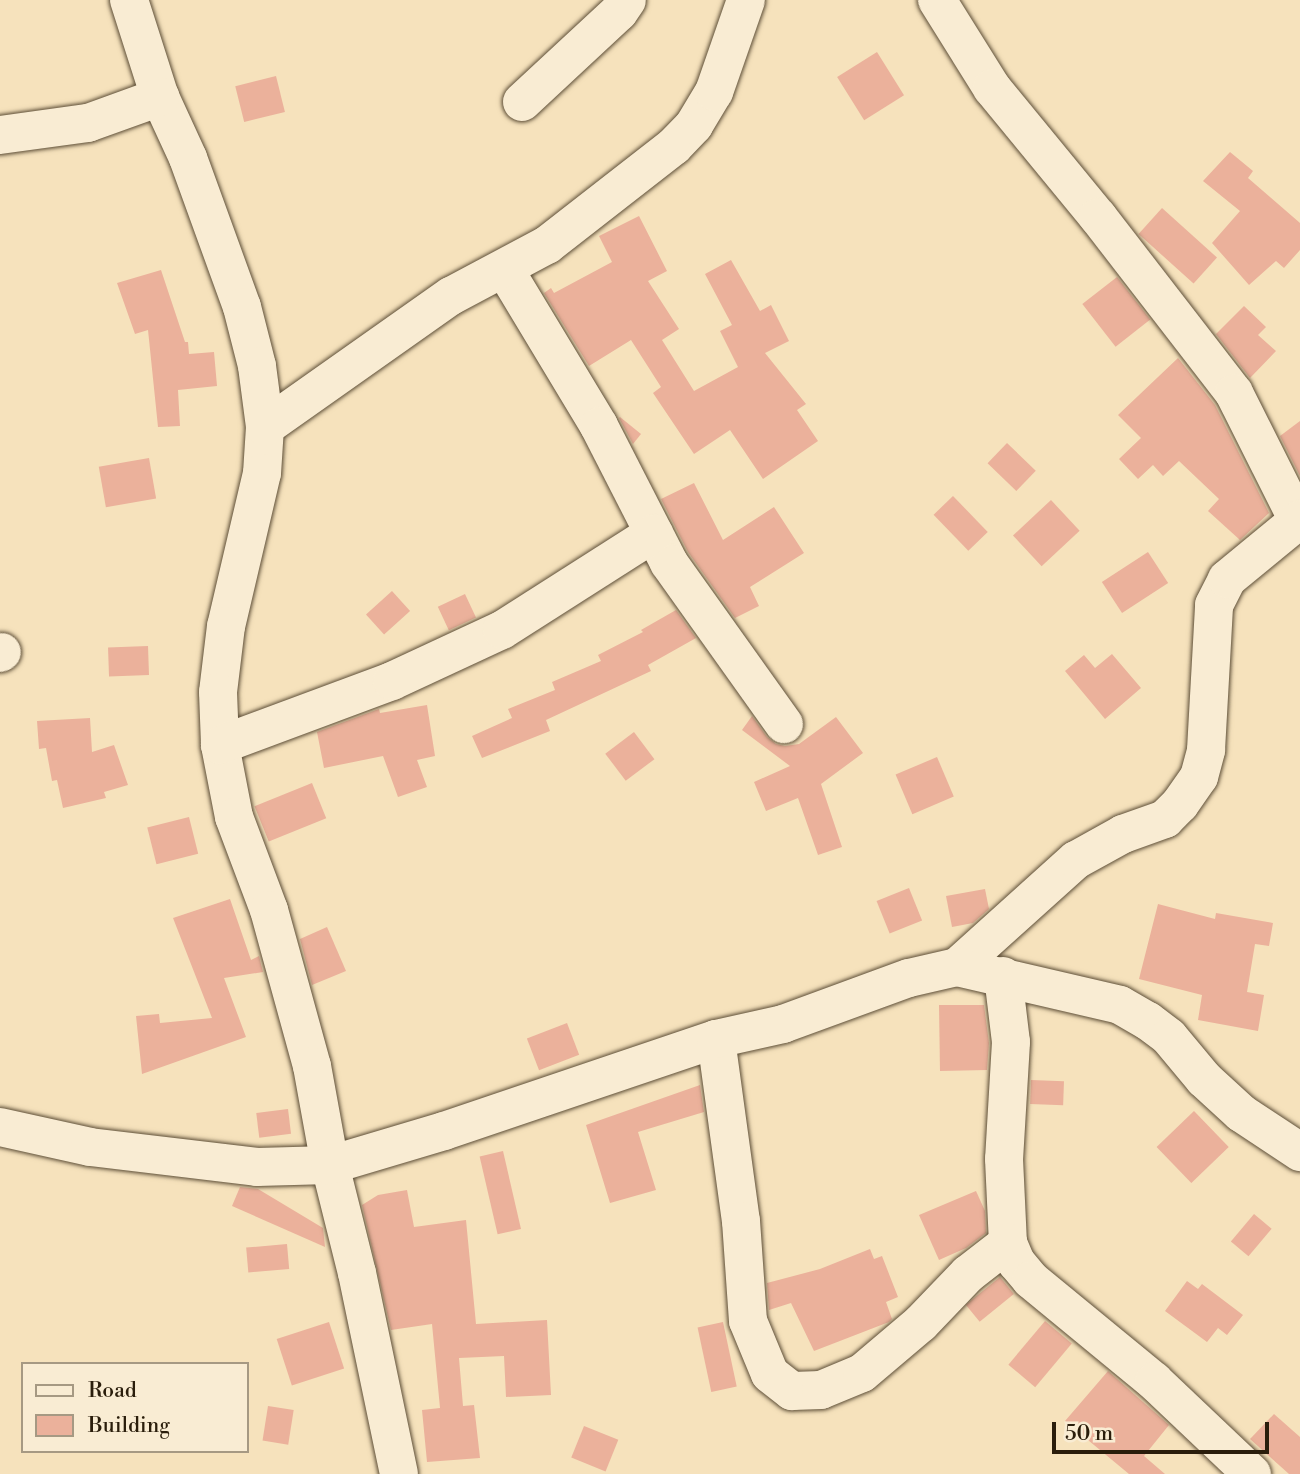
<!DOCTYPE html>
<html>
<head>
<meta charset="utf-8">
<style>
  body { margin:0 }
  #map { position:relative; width:1300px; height:1474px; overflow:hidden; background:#f6e2bc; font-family:"Libre Bodoni",serif }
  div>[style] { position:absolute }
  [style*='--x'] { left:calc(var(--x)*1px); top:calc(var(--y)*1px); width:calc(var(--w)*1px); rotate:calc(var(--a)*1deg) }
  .building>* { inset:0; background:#ebb19b; transform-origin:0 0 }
  .roads { filter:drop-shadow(0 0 2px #5d4e37) drop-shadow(0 0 2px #5d4e37) }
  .minor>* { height:38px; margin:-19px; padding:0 19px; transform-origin:19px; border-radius:19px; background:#f9ecd3 }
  span { translate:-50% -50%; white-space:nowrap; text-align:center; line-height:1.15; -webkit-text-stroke:6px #f9ecd3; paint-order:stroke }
  .legend { position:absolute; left:21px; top:1362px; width:228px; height:91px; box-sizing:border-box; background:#f9ecd3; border:2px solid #a69983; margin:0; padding:9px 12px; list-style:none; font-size:21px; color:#2a1d0b }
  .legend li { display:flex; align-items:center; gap:14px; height:35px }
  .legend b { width:35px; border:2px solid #a69983 }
  .scale { position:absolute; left:1052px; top:1422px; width:217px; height:32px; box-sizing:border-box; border:4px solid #2a1d0b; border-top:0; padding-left:9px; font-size:21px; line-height:24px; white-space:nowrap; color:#2a1d0b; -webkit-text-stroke:5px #f9ecd3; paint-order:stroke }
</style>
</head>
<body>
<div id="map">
  <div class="building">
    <div style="left:877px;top:52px;width:51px;height:47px;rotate:58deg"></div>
    <div style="left:276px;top:76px;width:37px;height:42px;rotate:76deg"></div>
    <div style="clip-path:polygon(1230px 152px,1253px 171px,1248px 178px,1300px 223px,1300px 250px,1284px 268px,1276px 261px,1249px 285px,1212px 243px,1240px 211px,1203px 181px)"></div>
    <div style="left:1162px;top:208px;width:74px;height:35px;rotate:42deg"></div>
    <div style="clip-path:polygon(639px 216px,667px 271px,648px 281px,679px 329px,662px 340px,694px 391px,738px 367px,720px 331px,732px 325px,705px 274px,731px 260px,760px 311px,771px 305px,789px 341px,765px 353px,806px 404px,797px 410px,818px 441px,763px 479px,730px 430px,694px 454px,653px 393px,661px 387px,631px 340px,589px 366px,544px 293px,551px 288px,554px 293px,612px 262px,599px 236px)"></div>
    <div style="clip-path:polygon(161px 270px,185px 342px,188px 342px,189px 354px,214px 352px,217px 386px,178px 390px,180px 426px,158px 427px,148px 330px,135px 334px,117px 283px)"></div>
    <div style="left:1117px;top:277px;width:54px;height:44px;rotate:52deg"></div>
    <div style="clip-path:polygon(1244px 306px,1266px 327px,1258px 335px,1276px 351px,1250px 378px,1216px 334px)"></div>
    <div style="clip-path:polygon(1178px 358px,1215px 405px,1269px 513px,1240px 540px,1208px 511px,1219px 499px,1179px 461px,1163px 476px,1153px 465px,1138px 479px,1119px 459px,1141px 438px,1118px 415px)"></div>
    <div style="clip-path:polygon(620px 417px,641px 434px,633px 444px,619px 418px)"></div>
    <div style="clip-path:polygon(1300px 421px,1300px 476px,1280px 436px)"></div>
    <div style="left:1007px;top:443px;width:40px;height:28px;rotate:44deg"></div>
    <div style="left:149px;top:458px;width:41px;height:51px;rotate:80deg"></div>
    <div style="clip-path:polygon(694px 483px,723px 540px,774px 507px,804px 553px,750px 587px,759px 606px,735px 618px,688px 552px,661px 499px)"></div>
    <div style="left:953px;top:496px;width:50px;height:27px;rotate:46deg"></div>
    <div style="left:1051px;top:500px;width:42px;height:52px;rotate:47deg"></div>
    <div style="left:1148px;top:552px;width:37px;height:55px;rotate:57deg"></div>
    <div style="left:392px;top:591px;width:27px;height:35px;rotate:48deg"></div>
    <div style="left:465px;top:594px;width:26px;height:30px;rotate:65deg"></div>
    <div style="clip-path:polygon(676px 610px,696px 638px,648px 665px,651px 671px,546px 720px,550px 731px,482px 758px,472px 736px,512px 718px,508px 709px,555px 690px,552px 682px,601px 661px,598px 655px,643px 632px,641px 630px)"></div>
    <div style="left:148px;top:646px;width:29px;height:40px;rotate:88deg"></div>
    <div style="clip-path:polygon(1112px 654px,1141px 688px,1105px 719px,1065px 671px,1084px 655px,1095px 668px)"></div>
    <div style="clip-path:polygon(427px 705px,435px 756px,417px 760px,427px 787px,398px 797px,383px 756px,324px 768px,317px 732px,379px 709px,380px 713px)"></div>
    <div style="clip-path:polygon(752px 716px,767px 737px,776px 744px,785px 746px,799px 744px,836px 717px,863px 753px,821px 784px,842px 847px,818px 855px,798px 798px,766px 811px,754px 782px,790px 766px,742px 730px)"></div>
    <div style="clip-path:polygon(90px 718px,92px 752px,114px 745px,128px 785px,104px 792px,106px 798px,63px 808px,57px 780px,52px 781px,46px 748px,39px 749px,37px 721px)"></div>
    <div style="left:634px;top:732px;width:34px;height:36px;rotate:53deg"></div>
    <div style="left:937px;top:757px;width:43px;height:45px;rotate:67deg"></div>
    <div style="left:312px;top:783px;width:38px;height:62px;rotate:68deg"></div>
    <div style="left:189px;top:817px;width:38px;height:43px;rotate:76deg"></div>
    <div style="left:909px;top:888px;width:35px;height:35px;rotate:68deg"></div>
    <div style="clip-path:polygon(985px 889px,989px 909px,973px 923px,952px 927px,946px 896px)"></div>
    <div style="clip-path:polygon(230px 899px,251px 960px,259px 956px,263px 972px,224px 978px,246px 1037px,142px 1074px,136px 1016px,159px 1014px,160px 1023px,212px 1018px,173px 918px)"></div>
    <div style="clip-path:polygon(1158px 904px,1215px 919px,1216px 913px,1273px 923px,1269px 946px,1255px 944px,1247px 992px,1264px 995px,1258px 1031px,1198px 1020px,1202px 995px,1139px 979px)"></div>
    <div style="clip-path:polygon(327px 927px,346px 971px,312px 985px,300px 939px)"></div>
    <div style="clip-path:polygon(939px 1005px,984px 1005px,989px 1043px,987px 1070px,940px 1071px)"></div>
    <div style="left:567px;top:1023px;width:34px;height:43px;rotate:69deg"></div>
    <div style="left:1031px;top:1080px;width:33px;height:24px;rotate:2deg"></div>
    <div style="clip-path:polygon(700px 1085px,704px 1112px,638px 1132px,656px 1190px,610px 1203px,586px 1125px)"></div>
    <div style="left:288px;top:1109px;width:25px;height:32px;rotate:83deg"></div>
    <div style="left:1194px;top:1111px;width:50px;height:52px;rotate:46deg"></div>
    <div style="left:503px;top:1151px;width:80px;height:24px;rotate:77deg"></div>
    <div style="clip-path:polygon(240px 1187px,258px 1189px,323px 1228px,325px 1247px,232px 1206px)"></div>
    <div style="clip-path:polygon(407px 1190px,414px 1227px,466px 1220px,476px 1324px,547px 1320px,551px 1395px,506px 1397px,504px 1356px,459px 1358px,463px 1406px,474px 1405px,480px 1458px,427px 1462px,422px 1410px,440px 1408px,432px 1324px,391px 1330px,362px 1205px,378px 1195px)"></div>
    <div style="clip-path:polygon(976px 1191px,985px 1211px,986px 1233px,966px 1248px,939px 1260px,919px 1215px)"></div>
    <div style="left:1254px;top:1214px;width:23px;height:36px;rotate:40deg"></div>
    <div style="left:287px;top:1244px;width:25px;height:41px;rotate:85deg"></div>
    <div style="clip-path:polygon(870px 1249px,874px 1259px,882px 1256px,898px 1297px,886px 1302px,892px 1319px,889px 1322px,814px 1351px,791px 1303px,769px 1310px,767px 1283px,820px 1269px)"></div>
    <div style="left:1000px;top:1277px;width:22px;height:44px;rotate:51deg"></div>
    <div style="clip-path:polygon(1187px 1281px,1198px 1289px,1202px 1284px,1243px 1315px,1227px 1335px,1218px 1328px,1207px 1342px,1165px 1311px)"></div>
    <div style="left:1045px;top:1321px;width:35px;height:57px;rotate:40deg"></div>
    <div style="left:329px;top:1322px;width:49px;height:55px;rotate:72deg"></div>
    <div style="left:723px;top:1322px;width:66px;height:26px;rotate:78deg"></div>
    <div style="clip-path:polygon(1108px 1371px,1169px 1425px,1144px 1456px,1165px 1474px,1129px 1474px,1065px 1421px)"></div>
    <div style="left:268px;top:1406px;width:26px;height:35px;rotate:9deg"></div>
    <div style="clip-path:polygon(1274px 1414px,1300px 1437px,1300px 1474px,1289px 1474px,1250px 1439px)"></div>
    <div style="left:584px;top:1426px;width:37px;height:34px;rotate:22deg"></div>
  </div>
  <div class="roads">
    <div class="minor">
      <div style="--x:129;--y:0;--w:102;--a:72.3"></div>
      <div style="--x:160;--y:97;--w:67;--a:65.3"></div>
      <div style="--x:188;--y:158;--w:158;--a:70.1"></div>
      <div style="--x:242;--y:307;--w:61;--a:75.7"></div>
      <div style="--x:257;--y:366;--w:62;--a:82.5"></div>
      <div style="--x:265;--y:427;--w:46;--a:93.7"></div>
      <div style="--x:262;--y:473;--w:157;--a:103.2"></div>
      <div style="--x:226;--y:626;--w:66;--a:96.9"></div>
      <div style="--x:218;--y:692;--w:53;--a:87.8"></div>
      <div style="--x:220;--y:745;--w:73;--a:79"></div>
      <div style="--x:234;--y:817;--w:99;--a:69.4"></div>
      <div style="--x:269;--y:910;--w:162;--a:74.6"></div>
      <div style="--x:312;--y:1066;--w:101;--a:79.7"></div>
      <div style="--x:330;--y:1165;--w:111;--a:76"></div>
      <div style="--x:357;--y:1273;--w:205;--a:78.2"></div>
      <div style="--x:937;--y:0;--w:104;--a:58"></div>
      <div style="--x:992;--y:88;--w:167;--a:50.6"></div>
      <div style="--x:1098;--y:217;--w:222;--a:52.3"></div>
      <div style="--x:1234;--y:393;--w:143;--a:63.4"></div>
      <div style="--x:522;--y:102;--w:132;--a:-42.9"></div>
      <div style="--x:619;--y:12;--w:14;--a:-56"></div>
      <div style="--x:0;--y:135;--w:89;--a:-7.8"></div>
      <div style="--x:88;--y:123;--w:77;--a:-19.9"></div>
      <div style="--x:505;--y:270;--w:182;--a:58.9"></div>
      <div style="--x:599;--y:426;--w:154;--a:62.9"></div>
      <div style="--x:669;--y:563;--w:198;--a:54.5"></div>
      <div style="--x:265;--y:427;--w:228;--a:-35.2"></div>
      <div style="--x:451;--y:296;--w:109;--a:-28"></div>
      <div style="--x:547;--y:245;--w:161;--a:-37.9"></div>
      <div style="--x:674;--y:146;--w:29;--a:-46"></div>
      <div style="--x:694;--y:125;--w:39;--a:-59"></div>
      <div style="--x:714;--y:92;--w:97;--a:-70.8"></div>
      <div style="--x:0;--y:653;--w:2;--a:-27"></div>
      <div style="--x:220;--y:745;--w:184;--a:-20.4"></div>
      <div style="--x:392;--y:681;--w:121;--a:-24.9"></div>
      <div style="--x:502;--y:630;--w:180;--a:-32.5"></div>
      <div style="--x:957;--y:967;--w:160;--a:-42"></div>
      <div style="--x:1076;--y:860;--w:54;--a:-29"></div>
      <div style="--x:1123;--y:834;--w:45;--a:-19.7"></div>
      <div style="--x:1165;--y:819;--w:21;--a:-45"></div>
      <div style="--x:1180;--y:804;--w:33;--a:-55"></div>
      <div style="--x:1199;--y:777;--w:28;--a:-75"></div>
      <div style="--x:1206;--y:750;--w:145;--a:-86.8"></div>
      <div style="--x:1214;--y:605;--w:29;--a:-63"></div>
      <div style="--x:1227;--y:579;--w:94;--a:-39.4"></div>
      <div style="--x:1003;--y:976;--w:66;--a:83.1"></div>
      <div style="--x:1011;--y:1042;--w:117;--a:93.4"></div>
      <div style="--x:1004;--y:1159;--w:84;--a:87.3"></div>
      <div style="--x:1008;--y:1243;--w:21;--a:67"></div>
      <div style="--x:1016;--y:1262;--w:23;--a:50"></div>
      <div style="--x:1031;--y:1280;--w:159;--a:39.4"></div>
      <div style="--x:1154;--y:1381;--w:135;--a:43.5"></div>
      <div style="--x:716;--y:1039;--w:184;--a:82.2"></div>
      <div style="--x:741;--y:1221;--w:100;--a:86"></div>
      <div style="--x:748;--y:1321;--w:57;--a:67.5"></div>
      <div style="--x:770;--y:1374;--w:28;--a:38"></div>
      <div style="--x:792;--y:1391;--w:29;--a:-2"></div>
      <div style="--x:821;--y:1390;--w:44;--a:-22.5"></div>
      <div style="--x:862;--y:1373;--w:77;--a:-40.3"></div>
      <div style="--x:921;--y:1323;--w:68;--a:-46.2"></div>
      <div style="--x:968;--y:1274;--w:51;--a:-37.8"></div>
      <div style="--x:0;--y:1127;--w:92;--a:12.5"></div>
      <div style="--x:90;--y:1147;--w:168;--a:6.8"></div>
      <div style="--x:257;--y:1167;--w:73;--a:-1.6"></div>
      <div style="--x:330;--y:1165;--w:119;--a:-16.6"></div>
      <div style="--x:444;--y:1131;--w:287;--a:-18.7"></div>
      <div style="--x:716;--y:1039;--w:69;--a:-12.6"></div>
      <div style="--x:783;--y:1024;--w:134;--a:-20.1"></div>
      <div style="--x:909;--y:978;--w:49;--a:-12.9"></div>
      <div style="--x:957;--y:967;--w:167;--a:13.1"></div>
      <div style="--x:1120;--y:1005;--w:32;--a:30"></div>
      <div style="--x:1148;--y:1021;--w:26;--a:37"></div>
      <div style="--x:1169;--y:1037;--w:55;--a:50.2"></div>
      <div style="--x:1204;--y:1079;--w:50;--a:42.6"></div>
      <div style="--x:1241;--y:1113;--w:71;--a:33.5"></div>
    </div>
  </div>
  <ul class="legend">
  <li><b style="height:9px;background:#f9ecd3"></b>Road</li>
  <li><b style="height:19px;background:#ebb19b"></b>Building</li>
  </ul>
  <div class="scale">50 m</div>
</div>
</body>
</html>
